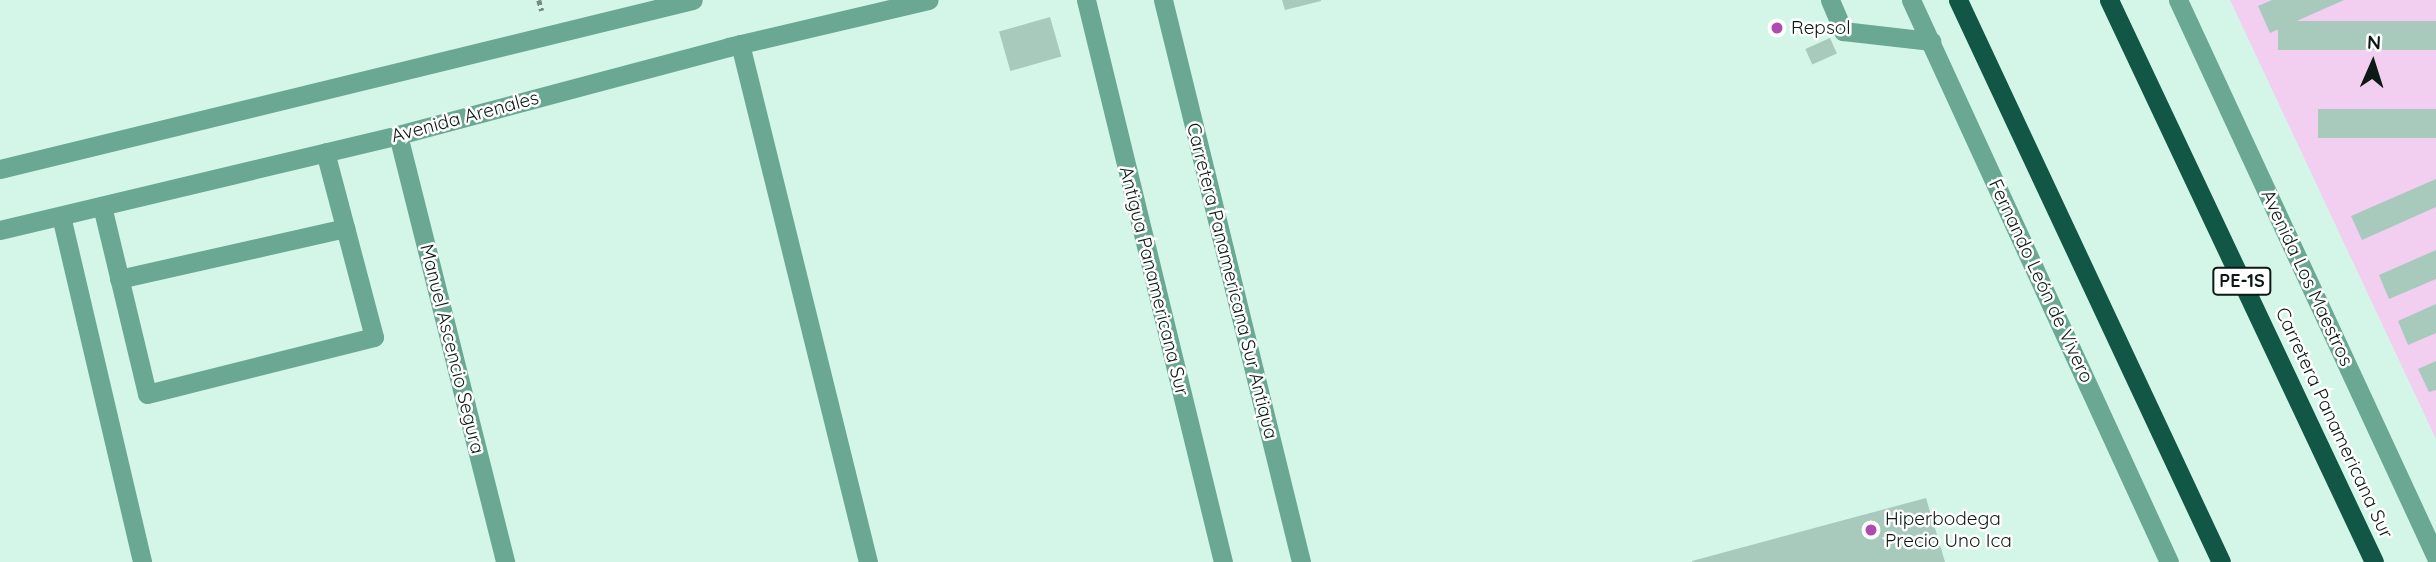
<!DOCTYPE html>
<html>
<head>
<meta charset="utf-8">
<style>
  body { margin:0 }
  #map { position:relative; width:2436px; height:562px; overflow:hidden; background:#d3f6e9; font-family:Quicksand,sans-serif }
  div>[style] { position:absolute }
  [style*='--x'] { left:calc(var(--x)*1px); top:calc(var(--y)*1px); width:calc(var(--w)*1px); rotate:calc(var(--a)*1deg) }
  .green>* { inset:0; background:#f2cef0 }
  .building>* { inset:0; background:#a7cabd; transform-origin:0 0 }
  .path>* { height:4.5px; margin-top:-2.25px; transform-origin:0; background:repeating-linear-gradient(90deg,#738b83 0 5px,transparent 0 8.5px) }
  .service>* { height:19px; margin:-9.5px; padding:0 9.5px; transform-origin:9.5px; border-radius:9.5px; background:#6aa894 }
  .minor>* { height:19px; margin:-9.5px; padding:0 9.5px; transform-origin:9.5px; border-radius:9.5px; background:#6aa894 }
  .tertiary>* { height:19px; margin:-9.5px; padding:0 9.5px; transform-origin:9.5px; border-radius:9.5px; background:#6aa894 }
  .trunk>* { height:19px; margin:-9.5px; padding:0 9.5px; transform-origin:9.5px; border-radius:9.5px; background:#125645 }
  .dots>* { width:19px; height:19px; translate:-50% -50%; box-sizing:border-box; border:4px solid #fff; border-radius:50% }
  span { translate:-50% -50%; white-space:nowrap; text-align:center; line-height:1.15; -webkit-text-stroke:5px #fff; paint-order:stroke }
  .shield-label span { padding:2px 5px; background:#fff; border:2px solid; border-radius:5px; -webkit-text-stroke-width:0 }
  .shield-label { font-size:18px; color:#0c1915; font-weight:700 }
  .poi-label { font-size:19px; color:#0c1915 }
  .left { translate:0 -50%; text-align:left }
  .street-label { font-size:19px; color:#0c1915 }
  .north { position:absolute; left:2338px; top:28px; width:70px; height:70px; -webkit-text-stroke:5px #fff; paint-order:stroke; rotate:3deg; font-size:19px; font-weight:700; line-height:28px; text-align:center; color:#0c1915 }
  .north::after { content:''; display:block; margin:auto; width:24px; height:32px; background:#0c1915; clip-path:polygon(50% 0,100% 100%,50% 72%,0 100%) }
</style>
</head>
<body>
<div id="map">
  <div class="green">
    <div style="clip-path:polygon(2230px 0,2436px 0,2436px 439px)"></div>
  </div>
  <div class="building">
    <div style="clip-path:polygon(1282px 0,1321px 0,1321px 1px,1285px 10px)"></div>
    <div style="clip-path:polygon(2272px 0,2344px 0,2270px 33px,2258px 6px)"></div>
    <div style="left:1050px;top:17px;width:41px;height:53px;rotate:74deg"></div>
    <div style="left:2436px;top:21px;width:29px;height:158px;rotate:90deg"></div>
    <div style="left:1830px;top:38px;width:17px;height:27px;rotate:66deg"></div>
    <div style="left:2436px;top:109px;width:29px;height:118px;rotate:90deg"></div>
    <div style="clip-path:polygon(2436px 179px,2436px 207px,2362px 240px,2351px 216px)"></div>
    <div style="clip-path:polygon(2436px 250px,2436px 279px,2389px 299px,2379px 275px)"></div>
    <div style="clip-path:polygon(2436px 304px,2436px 333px,2408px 345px,2398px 321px)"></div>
    <div style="clip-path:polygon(2436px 361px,2436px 390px,2429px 392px,2418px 369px)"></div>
    <div style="clip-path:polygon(1926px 498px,1945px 562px,1692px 562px,1692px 561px)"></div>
  </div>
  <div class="path">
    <div style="--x:539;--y:0;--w:11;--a:75"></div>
  </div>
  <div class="service">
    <div style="--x:1830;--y:0;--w:34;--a:67"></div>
    <div style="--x:1843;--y:31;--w:89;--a:6.5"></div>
  </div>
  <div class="minor">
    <div style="--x:1086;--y:0;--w:578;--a:76.3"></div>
    <div style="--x:1911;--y:0;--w:618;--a:65.34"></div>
    <div style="--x:2178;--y:0;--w:614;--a:65.15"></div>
    <div style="--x:740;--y:44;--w:534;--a:76.12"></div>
    <div style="--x:398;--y:135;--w:440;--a:75.9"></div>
    <div style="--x:102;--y:206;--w:193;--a:76.5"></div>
    <div style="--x:147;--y:394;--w:234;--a:-14.1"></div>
    <div style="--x:374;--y:337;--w:191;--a:-104.8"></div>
    <div style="--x:61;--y:216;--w:355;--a:76.8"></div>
    <div style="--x:119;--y:279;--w:232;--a:-12.7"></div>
  </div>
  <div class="tertiary">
    <div style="--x:1163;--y:0;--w:579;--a:76.2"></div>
    <div style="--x:0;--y:169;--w:713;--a:-13.71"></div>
    <div style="--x:0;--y:230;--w:409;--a:-13.4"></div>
    <div style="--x:398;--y:135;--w:342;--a:-14.9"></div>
    <div style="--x:728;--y:47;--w:206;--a:-13.2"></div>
  </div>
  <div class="trunk">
    <div style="--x:1958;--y:0;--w:620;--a:64.92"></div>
    <div style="--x:2109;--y:0;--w:621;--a:64.75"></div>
  </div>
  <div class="dots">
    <div style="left:1777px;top:28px;background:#af4aaf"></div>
    <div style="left:1871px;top:530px;background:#af4aaf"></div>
  </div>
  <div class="shield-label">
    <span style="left:2242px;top:281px">PE-1S</span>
  </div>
  <div class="poi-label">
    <span class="left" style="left:1791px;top:28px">Repsol</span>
    <span class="left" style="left:1885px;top:530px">Hiperbodega<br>Precio Uno Ica</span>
  </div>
  <div class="street-label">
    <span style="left:465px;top:117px;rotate:-15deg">Avenida Arenales</span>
    <span style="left:2307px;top:278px;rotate:65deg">Avenida Los Maestros</span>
    <span style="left:1154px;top:281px;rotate:76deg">Antigua Panamericana Sur</span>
    <span style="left:1232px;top:281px;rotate:76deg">Carretera Panamericana Sur Antiqua</span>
    <span style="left:2041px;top:281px;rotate:65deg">Fernando León de Vivero</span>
    <span style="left:452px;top:349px;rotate:76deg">Manuel Ascencio Segura</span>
    <span style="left:2334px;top:423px;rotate:65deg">Carretera Panamericana Sur</span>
  </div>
  <div class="north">N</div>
</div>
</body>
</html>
